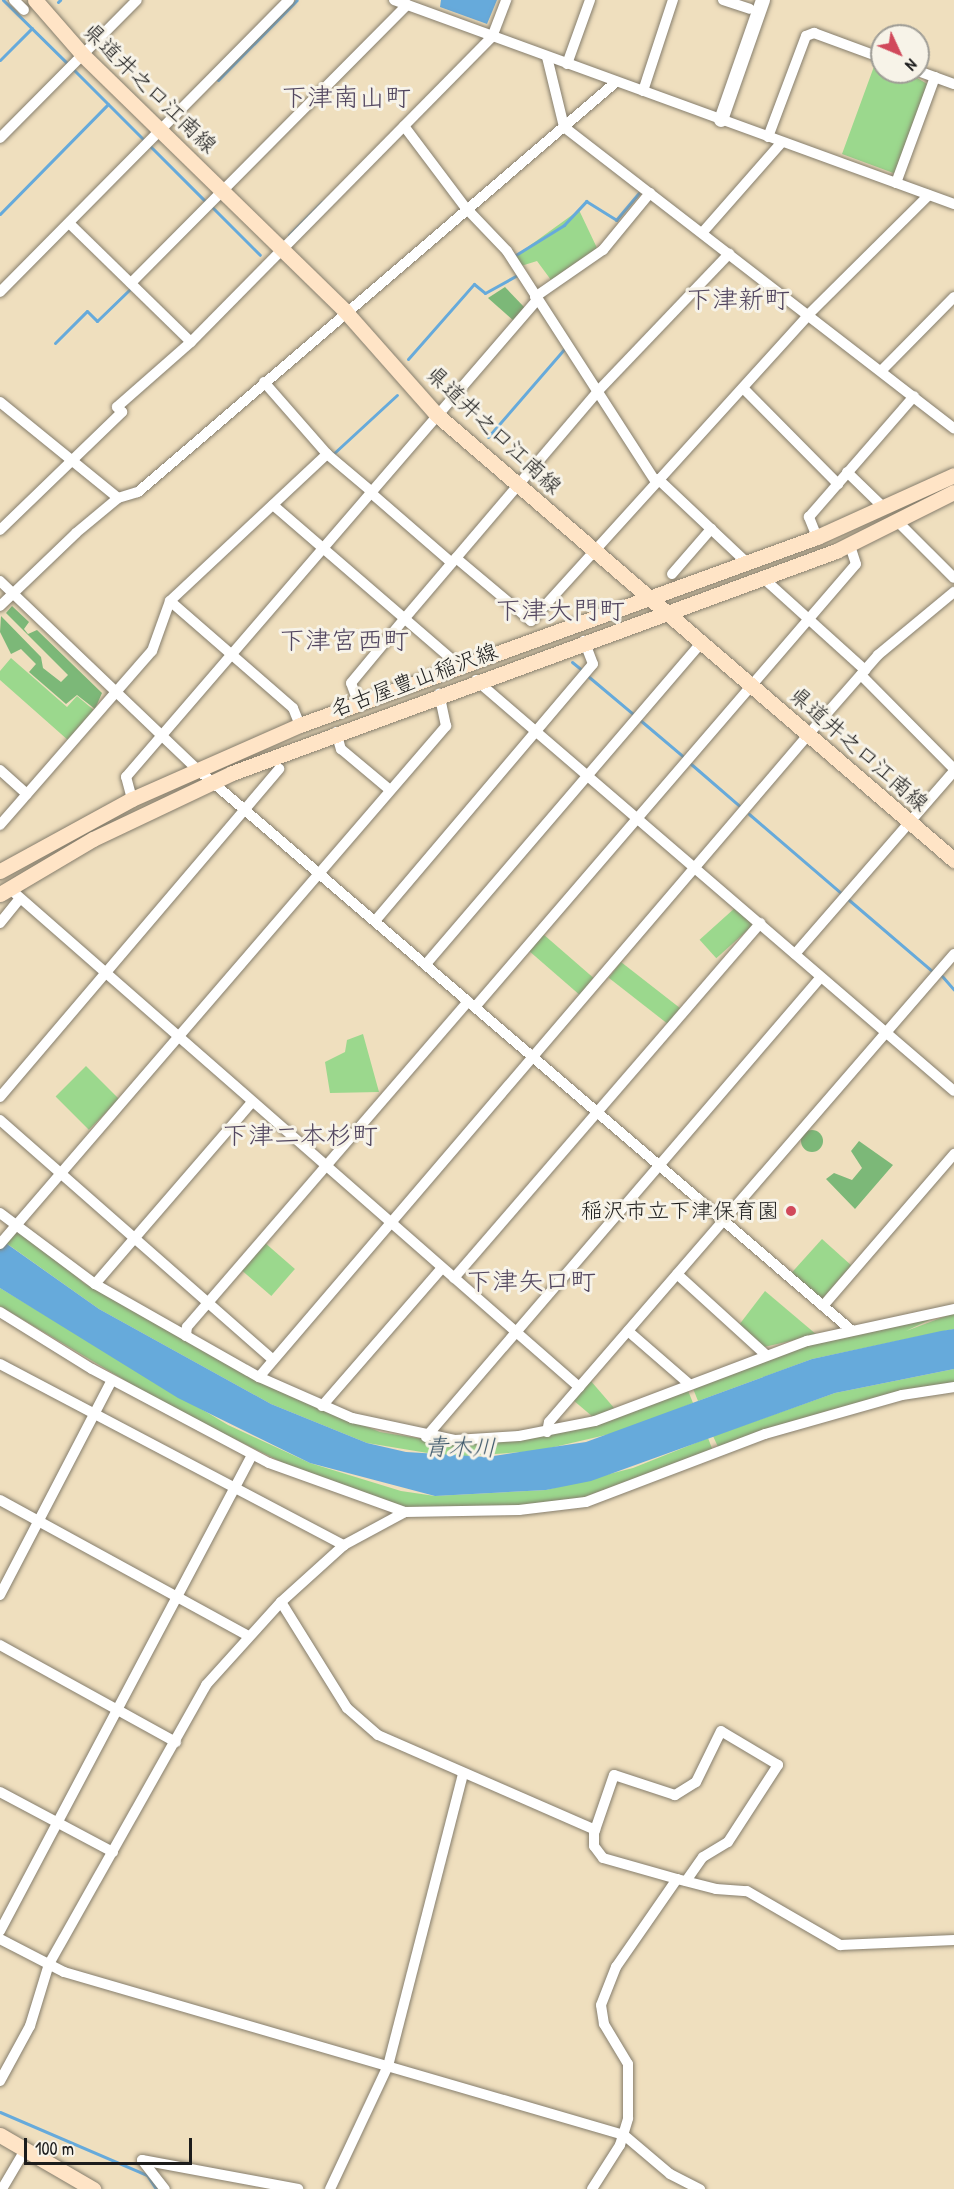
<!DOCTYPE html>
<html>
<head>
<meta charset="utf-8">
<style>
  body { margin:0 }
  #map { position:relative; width:954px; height:2189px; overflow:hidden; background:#efdfbe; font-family:"Patrick Hand","Klee One",sans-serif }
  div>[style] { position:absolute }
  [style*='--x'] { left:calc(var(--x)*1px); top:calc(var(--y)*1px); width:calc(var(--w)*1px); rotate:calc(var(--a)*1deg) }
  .green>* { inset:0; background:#9bd88d; transform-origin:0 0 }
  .forest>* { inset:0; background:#7cb878 }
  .round { border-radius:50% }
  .water>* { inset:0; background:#66aadb }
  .stream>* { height:3px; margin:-1.5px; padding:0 1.5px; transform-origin:1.5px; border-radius:1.5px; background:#66aadb }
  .roads { filter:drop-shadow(0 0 2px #867e6d) drop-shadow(0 0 2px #867e6d) }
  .minor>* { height:10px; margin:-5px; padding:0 5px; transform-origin:5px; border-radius:5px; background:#fff }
  .tertiary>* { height:14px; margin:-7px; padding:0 7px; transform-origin:7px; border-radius:7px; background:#fff }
  .secondary>* { height:15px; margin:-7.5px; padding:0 7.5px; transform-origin:7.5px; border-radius:7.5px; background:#ffe4c6 }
  .dots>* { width:16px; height:16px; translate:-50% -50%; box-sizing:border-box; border:3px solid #f7f3e8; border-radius:50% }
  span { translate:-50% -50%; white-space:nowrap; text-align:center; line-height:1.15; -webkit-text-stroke:6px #f7f3e8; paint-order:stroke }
  .street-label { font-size:22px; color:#1c1c1c }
  .poi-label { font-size:22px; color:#1c1c1c }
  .right { translate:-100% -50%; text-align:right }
  .water-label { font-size:24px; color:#3a5568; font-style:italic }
  .quarter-label { font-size:26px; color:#534760 }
  .north { position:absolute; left:870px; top:24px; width:60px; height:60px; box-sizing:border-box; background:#f7f3e8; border:2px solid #9f9d96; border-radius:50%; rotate:134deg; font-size:16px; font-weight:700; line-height:24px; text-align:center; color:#1c1c1c }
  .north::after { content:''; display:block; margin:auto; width:21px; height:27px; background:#d1495b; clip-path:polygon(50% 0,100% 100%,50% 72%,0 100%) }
  .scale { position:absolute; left:24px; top:2138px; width:168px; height:27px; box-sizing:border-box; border:3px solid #1c1c1c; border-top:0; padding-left:8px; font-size:18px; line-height:21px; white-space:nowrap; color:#1c1c1c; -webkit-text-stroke:4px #f7f3e8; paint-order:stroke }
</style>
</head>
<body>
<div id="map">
  <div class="green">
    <div style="clip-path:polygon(876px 61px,882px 63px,882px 72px,907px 72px,929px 85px,896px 174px,842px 154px)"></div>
    <div style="clip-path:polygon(579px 210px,597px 248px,551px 280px,537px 261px,521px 266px,514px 257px)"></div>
    <div style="clip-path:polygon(11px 658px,67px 707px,77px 696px,95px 711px,69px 741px,0 680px,0 671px)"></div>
    <div style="left:736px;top:907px;width:25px;height:49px;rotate:48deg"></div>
    <div style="left:543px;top:934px;width:69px;height:22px;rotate:41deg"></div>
    <div style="left:621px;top:962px;width:76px;height:20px;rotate:38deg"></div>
    <div style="clip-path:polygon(363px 1034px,379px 1092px,330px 1093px,325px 1062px,345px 1052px,347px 1040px)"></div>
    <div style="left:86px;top:1066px;width:47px;height:43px;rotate:45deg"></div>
    <div style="clip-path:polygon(18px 1228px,84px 1283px,192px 1344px,274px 1389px,380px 1432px,454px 1444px,520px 1440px,687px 1388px,693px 1403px,623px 1431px,537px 1451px,452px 1457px,367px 1443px,271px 1404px,99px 1309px,6px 1243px)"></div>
    <div style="left:822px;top:1239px;width:40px;height:47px;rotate:42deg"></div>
    <div style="left:264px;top:1242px;width:41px;height:36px;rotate:41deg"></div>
    <div style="clip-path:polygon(0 1288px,228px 1425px,310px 1463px,401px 1491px,435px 1496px,546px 1490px,633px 1468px,708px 1438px,713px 1451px,584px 1497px,524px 1507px,406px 1508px,324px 1483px,168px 1406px,0 1306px)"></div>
    <div style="clip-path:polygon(765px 1291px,817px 1335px,764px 1347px,739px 1325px)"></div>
    <div style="clip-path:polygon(954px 1313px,954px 1329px,812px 1359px,698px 1401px,692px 1386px,821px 1341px,936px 1317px,906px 1331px)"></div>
    <div style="clip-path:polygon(954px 1369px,954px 1383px,830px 1410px,719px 1449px,713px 1436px,835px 1393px)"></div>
    <div style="clip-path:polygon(590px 1380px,615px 1409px,593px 1417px,573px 1400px)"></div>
  </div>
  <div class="forest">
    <div style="clip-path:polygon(505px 287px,525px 308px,514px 321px,488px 298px)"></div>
    <div style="clip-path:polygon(12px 606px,29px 622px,24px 629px,28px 634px,37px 630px,102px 693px,95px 709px,77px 695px,66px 704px,29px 672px,36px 664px,21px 649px,11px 654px,0 632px,1px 616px,41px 657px,43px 668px,61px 682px,68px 675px,6px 613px)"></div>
    <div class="round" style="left:801px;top:1130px;width:22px;height:22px"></div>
    <div style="clip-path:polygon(859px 1141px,893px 1165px,855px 1209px,826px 1179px,834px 1173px,852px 1180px,862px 1168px,851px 1151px)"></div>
  </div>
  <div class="water">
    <div style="clip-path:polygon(441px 0,497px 0,487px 24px,440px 7px)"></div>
    <div style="clip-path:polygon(0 1239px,99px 1309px,271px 1404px,367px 1443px,406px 1452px,487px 1457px,586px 1442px,812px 1359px,941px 1331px,954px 1329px,954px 1369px,835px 1393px,591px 1481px,546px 1490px,435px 1496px,310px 1463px,178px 1398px,0 1288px)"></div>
  </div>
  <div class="stream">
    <div style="--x:3;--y:0;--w:91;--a:44.6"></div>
    <div style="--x:58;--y:2;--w:3;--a:-45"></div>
    <div style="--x:0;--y:60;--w:45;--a:-45"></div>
    <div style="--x:73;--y:69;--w:100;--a:45"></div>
    <div style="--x:218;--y:80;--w:112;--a:-45.4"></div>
    <div style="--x:150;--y:146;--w:79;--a:45"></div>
    <div style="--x:211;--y:206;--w:69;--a:45"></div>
    <div style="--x:0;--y:214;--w:154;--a:-45.5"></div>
    <div style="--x:289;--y:235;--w:47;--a:-45"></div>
    <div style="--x:514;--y:256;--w:59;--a:-31.8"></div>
    <div style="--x:564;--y:225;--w:33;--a:-47"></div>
    <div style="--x:586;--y:201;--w:36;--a:32"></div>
    <div style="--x:616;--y:220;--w:35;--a:-50"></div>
    <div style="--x:55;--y:343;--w:45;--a:-45"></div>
    <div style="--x:87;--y:311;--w:14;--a:45"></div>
    <div style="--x:97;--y:321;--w:46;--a:-44.1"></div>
    <div style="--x:408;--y:359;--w:100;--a:-48.7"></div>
    <div style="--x:474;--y:284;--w:14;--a:39"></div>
    <div style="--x:485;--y:293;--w:37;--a:-29"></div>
    <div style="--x:488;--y:437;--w:118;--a:-49.1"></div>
    <div style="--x:333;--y:454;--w:87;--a:-42.7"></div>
    <div style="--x:572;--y:662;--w:14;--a:39"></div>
    <div style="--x:589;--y:677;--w:57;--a:40.1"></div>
    <div style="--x:640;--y:720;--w:59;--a:40.2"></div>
    <div style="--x:691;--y:764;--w:67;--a:40.8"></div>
    <div style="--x:749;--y:814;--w:123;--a:40.7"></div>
    <div style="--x:849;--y:900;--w:111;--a:40.6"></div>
    <div style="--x:942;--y:976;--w:18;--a:49"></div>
    <div style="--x:0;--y:2112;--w:160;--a:23.2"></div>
    <div style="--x:147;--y:2175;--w:17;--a:57"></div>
  </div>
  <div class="roads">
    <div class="minor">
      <div style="--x:14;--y:0;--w:14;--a:45"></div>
      <div style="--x:394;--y:0;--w:596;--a:20.02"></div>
      <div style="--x:723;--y:0;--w:28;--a:18"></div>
      <div style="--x:547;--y:57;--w:72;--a:76.3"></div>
      <div style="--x:564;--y:127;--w:493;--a:37.7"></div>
      <div style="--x:567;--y:64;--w:68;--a:-70.2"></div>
      <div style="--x:918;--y:71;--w:38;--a:20"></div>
      <div style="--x:643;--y:91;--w:96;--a:-71.8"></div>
      <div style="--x:404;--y:126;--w:101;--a:53"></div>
      <div style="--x:465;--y:207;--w:61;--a:46.3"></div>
      <div style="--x:507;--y:251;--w:275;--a:57.2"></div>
      <div style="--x:768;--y:137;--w:108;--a:-69.4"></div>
      <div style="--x:806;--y:36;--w:9;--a:-21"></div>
      <div style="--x:814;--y:33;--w:72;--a:20.2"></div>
      <div style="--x:0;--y:138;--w:194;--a:-45.2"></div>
      <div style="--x:896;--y:183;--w:113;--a:-69.8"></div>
      <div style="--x:69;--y:223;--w:170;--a:44.3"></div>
      <div style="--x:702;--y:233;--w:121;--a:-48.7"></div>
      <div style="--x:131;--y:283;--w:392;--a:-45.2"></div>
      <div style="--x:0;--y:292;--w:411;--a:-45.3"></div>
      <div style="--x:535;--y:297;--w:83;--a:-34.7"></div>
      <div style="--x:603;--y:250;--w:74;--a:-50.5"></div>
      <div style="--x:881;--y:371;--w:104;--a:-45.4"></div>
      <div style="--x:264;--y:382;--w:96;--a:48.8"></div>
      <div style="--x:327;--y:454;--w:57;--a:40.1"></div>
      <div style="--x:744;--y:389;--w:134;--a:45.3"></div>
      <div style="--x:0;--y:402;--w:152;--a:39.1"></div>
      <div style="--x:847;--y:472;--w:53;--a:44.2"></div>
      <div style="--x:658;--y:479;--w:122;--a:43.3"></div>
      <div style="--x:370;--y:492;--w:108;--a:40.9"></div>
      <div style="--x:273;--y:505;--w:243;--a:40.8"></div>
      <div style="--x:898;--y:522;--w:79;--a:45"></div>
      <div style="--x:0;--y:530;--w:170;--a:-44"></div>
      <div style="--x:122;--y:412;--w:7;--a:-135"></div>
      <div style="--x:117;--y:407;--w:98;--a:-41.3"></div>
      <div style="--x:191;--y:342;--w:429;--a:-45.4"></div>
      <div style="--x:492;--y:37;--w:40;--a:-69"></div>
      <div style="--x:817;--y:537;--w:22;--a:-112"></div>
      <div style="--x:809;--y:517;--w:160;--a:-49"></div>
      <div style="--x:456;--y:558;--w:98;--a:40"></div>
      <div style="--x:531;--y:621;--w:413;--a:-47.8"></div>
      <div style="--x:808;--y:315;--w:170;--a:-44.8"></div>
      <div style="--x:672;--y:574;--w:60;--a:-49.1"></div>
      <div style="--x:762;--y:577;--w:139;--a:42.1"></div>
      <div style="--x:0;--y:581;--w:272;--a:43.7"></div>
      <div style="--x:197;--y:769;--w:860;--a:40.62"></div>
      <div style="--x:170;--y:601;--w:163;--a:41"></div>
      <div style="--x:293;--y:708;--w:18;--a:68"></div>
      <div style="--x:0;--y:606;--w:105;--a:-43.8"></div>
      <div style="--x:76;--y:533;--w:55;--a:-39.8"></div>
      <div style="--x:118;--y:498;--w:21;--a:-17"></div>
      <div style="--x:138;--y:492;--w:630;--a:-40.62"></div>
      <div style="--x:861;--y:675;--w:132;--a:45.3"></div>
      <div style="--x:476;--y:680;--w:630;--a:40.69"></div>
      <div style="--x:358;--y:702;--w:20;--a:-110"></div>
      <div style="--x:351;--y:683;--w:85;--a:-50.3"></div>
      <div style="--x:405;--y:618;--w:298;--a:-49.6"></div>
      <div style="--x:598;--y:391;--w:190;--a:-46.3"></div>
      <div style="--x:336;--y:732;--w:18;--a:74"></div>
      <div style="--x:341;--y:749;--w:64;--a:39.9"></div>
      <div style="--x:0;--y:770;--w:36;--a:42"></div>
      <div style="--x:132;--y:799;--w:23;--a:-105"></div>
      <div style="--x:126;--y:777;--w:630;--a:-49.25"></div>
      <div style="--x:0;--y:825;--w:231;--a:-48.9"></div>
      <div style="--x:152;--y:651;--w:53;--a:-70.2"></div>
      <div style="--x:170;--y:601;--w:215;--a:-43.1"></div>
      <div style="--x:9;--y:888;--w:758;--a:41.2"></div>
      <div style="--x:375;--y:921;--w:337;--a:-49.7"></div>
      <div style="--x:593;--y:664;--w:25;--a:-111"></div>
      <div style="--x:0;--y:923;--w:28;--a:-51"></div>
      <div style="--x:795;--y:954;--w:242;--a:-49"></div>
      <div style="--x:426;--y:964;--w:423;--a:-49.4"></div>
      <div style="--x:475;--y:1007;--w:584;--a:-49.3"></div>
      <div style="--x:856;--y:564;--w:20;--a:-108"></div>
      <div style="--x:0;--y:1097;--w:431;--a:-49.6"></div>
      <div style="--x:0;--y:1120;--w:363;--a:41.3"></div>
      <div style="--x:0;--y:1213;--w:119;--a:36.8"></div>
      <div style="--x:95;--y:1284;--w:189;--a:29.6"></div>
      <div style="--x:259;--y:1377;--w:102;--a:23.8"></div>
      <div style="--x:352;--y:1418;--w:105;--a:12.1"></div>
      <div style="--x:455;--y:1440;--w:64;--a:-3.6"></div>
      <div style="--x:519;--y:1436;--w:77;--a:-11.2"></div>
      <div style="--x:595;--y:1421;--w:227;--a:-20.7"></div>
      <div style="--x:807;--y:1341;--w:150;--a:-12.3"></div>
      <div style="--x:0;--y:1244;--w:684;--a:-49.27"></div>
      <div style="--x:446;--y:726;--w:33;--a:-102"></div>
      <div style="--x:677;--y:1274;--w:120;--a:42.3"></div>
      <div style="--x:454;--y:1278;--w:469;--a:-49.2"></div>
      <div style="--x:95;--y:1284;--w:240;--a:-49.2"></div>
      <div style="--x:823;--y:1306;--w:201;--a:-49.2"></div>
      <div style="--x:0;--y:1312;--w:108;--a:31.8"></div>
      <div style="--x:92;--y:1369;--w:200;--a:28"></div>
      <div style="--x:269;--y:1463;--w:145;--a:19.8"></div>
      <div style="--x:405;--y:1512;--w:114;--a:-1"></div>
      <div style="--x:519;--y:1510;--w:67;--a:-6.8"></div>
      <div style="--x:586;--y:1502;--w:191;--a:-20.8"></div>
      <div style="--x:765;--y:1434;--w:142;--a:-15.9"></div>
      <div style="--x:902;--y:1395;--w:53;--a:-8.7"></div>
      <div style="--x:628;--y:1331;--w:79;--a:40.9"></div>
      <div style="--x:186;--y:1336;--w:9;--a:-84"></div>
      <div style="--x:187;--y:1327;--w:430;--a:-49.2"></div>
      <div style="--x:0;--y:1364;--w:389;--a:27.8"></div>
      <div style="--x:259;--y:1377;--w:845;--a:-49.46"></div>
      <div style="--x:808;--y:735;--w:106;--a:-48.8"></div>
      <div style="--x:878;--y:655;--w:99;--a:-39.7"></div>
      <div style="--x:322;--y:1406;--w:183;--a:-49"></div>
      <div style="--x:547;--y:1432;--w:10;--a:-79"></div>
      <div style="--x:549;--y:1422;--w:619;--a:-49.13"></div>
      <div style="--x:426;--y:1437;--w:606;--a:-49.35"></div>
      <div style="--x:0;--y:1500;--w:283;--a:28.7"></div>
      <div style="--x:0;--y:1595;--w:242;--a:-62.5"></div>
      <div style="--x:281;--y:1602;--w:125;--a:58.1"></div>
      <div style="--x:347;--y:1708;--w:41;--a:41.1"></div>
      <div style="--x:378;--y:1735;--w:237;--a:23.6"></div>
      <div style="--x:0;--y:1645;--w:201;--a:28.9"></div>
      <div style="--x:0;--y:1792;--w:128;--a:28"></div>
      <div style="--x:686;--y:1881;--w:29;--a:-55"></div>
      <div style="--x:703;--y:1857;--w:29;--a:-31"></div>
      <div style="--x:728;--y:1842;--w:92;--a:-57"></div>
      <div style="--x:778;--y:1765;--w:66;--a:-149.2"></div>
      <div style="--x:721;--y:1731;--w:57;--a:116.1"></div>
      <div style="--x:696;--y:1782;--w:25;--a:148"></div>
      <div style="--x:675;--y:1795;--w:64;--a:-161.8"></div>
      <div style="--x:614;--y:1775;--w:61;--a:109"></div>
      <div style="--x:594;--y:1833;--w:13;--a:90"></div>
      <div style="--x:594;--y:1846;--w:15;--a:53"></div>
      <div style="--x:603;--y:1858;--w:77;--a:15.8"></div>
      <div style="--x:677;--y:1879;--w:40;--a:14.4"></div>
      <div style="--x:716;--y:1889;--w:31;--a:4"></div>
      <div style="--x:747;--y:1891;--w:108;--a:30.1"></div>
      <div style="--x:840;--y:1945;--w:114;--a:-2.5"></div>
      <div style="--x:0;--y:1931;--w:539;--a:-62.1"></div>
      <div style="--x:0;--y:1939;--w:72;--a:27.3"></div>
      <div style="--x:64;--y:1972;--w:583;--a:16.23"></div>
      <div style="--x:624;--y:2135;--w:60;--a:40.3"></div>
      <div style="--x:670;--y:2174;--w:34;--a:27"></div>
      <div style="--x:0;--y:2081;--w:63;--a:-61.4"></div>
      <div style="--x:30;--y:2026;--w:65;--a:-73"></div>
      <div style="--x:49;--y:1964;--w:320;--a:-60.6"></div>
      <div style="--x:206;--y:1685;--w:112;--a:-47.9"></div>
      <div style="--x:281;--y:1602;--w:85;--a:-42.1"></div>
      <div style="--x:344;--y:1545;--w:69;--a:-28.4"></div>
      <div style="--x:142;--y:2160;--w:159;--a:10.5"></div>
      <div style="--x:142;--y:2160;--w:37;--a:52"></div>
      <div style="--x:2;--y:2189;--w:45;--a:-59.5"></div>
      <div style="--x:330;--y:2189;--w:136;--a:-64.8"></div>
      <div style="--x:388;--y:2066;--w:302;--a:-75.6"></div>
      <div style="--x:592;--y:2189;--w:52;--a:-57.5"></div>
      <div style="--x:620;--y:2145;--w:28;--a:-73"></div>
      <div style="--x:628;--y:2118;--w:54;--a:-90"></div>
      <div style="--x:628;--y:2064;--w:47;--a:-121"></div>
      <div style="--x:604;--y:2024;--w:19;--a:-99"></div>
      <div style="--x:601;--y:2005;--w:41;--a:-68.5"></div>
      <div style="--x:616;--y:1967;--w:107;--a:-55.3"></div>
    </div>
    <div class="tertiary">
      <div style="--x:721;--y:120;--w:127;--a:-70.7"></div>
    </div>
    <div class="secondary">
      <div style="--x:35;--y:0;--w:73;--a:48.9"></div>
      <div style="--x:83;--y:55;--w:366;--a:44.3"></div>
      <div style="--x:345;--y:311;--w:137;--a:48.5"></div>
      <div style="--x:436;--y:414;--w:684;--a:40.73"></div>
      <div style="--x:0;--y:871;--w:150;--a:-28.6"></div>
      <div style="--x:132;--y:799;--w:184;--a:-23.8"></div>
      <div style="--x:300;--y:725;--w:550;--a:-19.98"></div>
      <div style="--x:817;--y:537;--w:150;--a:-24.3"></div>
      <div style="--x:0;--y:894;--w:108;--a:-30.6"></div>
      <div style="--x:93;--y:839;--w:154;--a:-25.4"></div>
      <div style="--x:232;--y:773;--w:644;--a:-20.18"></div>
      <div style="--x:836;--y:551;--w:132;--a:-26.6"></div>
      <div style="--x:0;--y:2135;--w:108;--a:30.1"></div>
    </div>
  </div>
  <div class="dots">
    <div style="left:791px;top:1211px;background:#d1495b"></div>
  </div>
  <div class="street-label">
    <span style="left:150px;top:88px;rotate:44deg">県道井之口江南線</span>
    <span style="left:494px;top:430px;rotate:43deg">県道井之口江南線</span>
    <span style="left:414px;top:680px;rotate:-20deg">名古屋豊山稲沢線</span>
    <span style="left:859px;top:749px;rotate:41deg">県道井之口江南線</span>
  </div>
  <div class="poi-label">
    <span class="right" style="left:779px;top:1211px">稲沢市立下津保育園</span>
  </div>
  <div class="water-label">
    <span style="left:460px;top:1447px;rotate:1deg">青木川</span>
  </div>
  <div class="quarter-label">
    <span style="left:346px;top:97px">下津南山町</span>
    <span style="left:738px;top:299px">下津新町</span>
    <span style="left:560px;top:610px">下津大門町</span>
    <span style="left:344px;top:640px">下津宮西町</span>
    <span style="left:300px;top:1135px">下津二本杉町</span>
    <span style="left:531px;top:1281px">下津矢口町</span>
  </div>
  <div class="north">N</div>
  <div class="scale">100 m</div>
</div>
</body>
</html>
